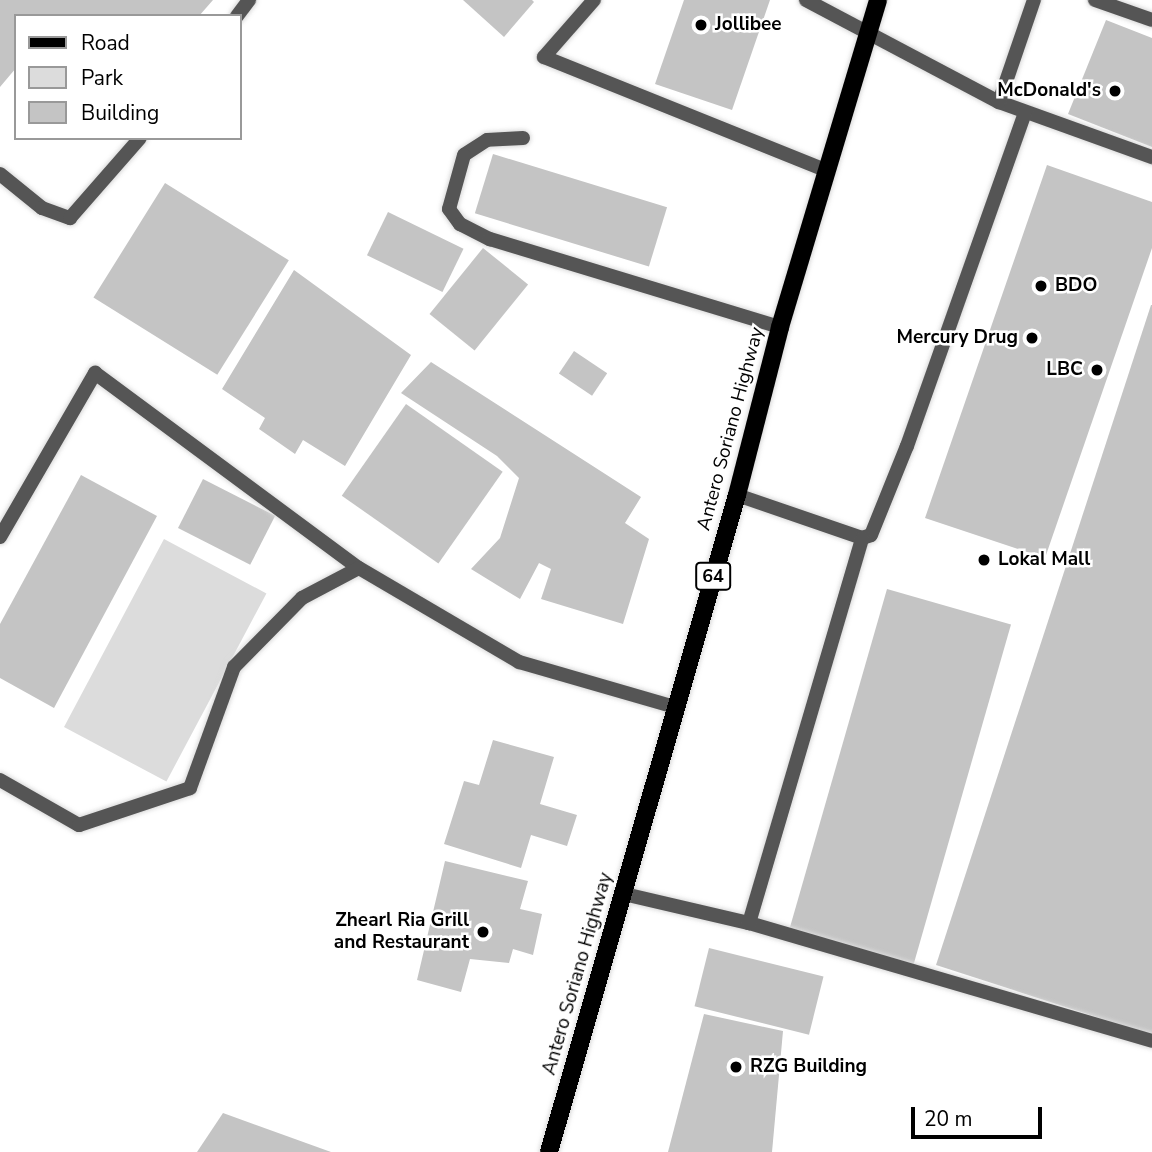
<!DOCTYPE html>
<html>
<head>
<meta charset="utf-8">
<style>
  body { margin:0 }
  #map { position:relative; width:1152px; height:1152px; overflow:hidden; background:#fff; font-family:"Nunito Sans",sans-serif }
  div>[style] { position:absolute }
  [style*='--x'] { left:calc(var(--x)*1px); top:calc(var(--y)*1px); width:calc(var(--w)*1px); rotate:calc(var(--a)*1deg) }
  .green>* { inset:0; background:#dcdcdc; transform-origin:0 0 }
  .building>* { inset:0; background:#c4c4c4; transform-origin:0 0 }
  .roads { filter:drop-shadow(0 0 2px #dbdbdb) drop-shadow(0 0 2px #dbdbdb) }
  .service>* { height:14px; margin:-7px; padding:0 7px; transform-origin:7px; border-radius:7px; background:#555 }
  .primary>* { height:18px; margin:-9px; padding:0 9px; transform-origin:9px; border-radius:9px; background:#000 }
  .dots>* { width:19px; height:19px; translate:-50% -50%; box-sizing:border-box; border:4px solid #fff; border-radius:50% }
  span { translate:-50% -50%; white-space:nowrap; text-align:center; line-height:1.15; -webkit-text-stroke:5px #fff; paint-order:stroke }
  .shield-label span { padding:2px 5px; background:#fff; border:2px solid; border-radius:5px; -webkit-text-stroke-width:0 }
  .shield-label { font-size:18px; color:#000; font-weight:700 }
  .poi-label { font-size:19px; color:#000; font-weight:700 }
  .left { translate:0 -50%; text-align:left }
  .right { translate:-100% -50%; text-align:right }
  .street-label { font-size:19px; color:#000 }
  .legend { position:absolute; left:14px; top:14px; width:228px; height:126px; box-sizing:border-box; background:#fff; border:2px solid #999; margin:0; padding:9px 12px; list-style:none; font-size:21px; color:#000 }
  .legend li { display:flex; align-items:center; gap:14px; height:35px }
  .legend b { width:35px; border:2px solid #999 }
  .scale { position:absolute; left:911px; top:1107px; width:131px; height:32px; box-sizing:border-box; border:4px solid #000; border-top:0; padding-left:9px; font-size:21px; line-height:24px; white-space:nowrap; color:#000; -webkit-text-stroke:5px #fff; paint-order:stroke }
</style>
</head>
<body>
<div id="map">
  <div class="green">
    <div style="left:164px;top:539px;width:116px;height:213px;rotate:28deg"></div>
  </div>
  <div class="building">
    <div style="clip-path:polygon(0 0,213px 0,199px 16px,16px 16px,16px 68px,0 87px)"></div>
    <div style="clip-path:polygon(463px 0,532px 0,534px 2px,504px 37px)"></div>
    <div style="clip-path:polygon(684px 0,770px 0,732px 110px,655px 84px)"></div>
    <div style="clip-path:polygon(1106px 20px,1152px 38px,1152px 147px,1068px 114px)"></div>
    <div style="left:493px;top:154px;width:182px;height:62px;rotate:17deg"></div>
    <div style="clip-path:polygon(1047px 165px,1152px 202px,1152px 248px,1045px 558px,925px 518px)"></div>
    <div style="left:165px;top:183px;width:146px;height:135px;rotate:32deg"></div>
    <div style="left:388px;top:212px;width:84px;height:48px;rotate:26deg"></div>
    <div style="left:483px;top:248px;width:58px;height:85px;rotate:39deg"></div>
    <div style="clip-path:polygon(294px 270px,411px 355px,345px 466px,303px 440px,295px 454px,259px 429px,265px 418px,222px 389px)"></div>
    <div style="clip-path:polygon(1151px 305px,1152px 305px,1152px 1035px,936px 965px)"></div>
    <div style="left:574px;top:351px;width:40px;height:27px;rotate:34deg"></div>
    <div style="clip-path:polygon(431px 362px,641px 497px,625px 523px,649px 539px,623px 624px,541px 599px,551px 569px,539px 563px,520px 599px,471px 569px,500px 538px,519px 478px,497px 456px,401px 393px)"></div>
    <div style="left:406px;top:404px;width:118px;height:112px;rotate:35deg"></div>
    <div style="clip-path:polygon(81px 475px,157px 516px,54px 708px,0 678px,0 624px)"></div>
    <div style="left:203px;top:479px;width:81px;height:55px;rotate:27deg"></div>
    <div style="left:887px;top:589px;width:129px;height:353px;rotate:16deg"></div>
    <div style="clip-path:polygon(493px 740px,554px 757px,540px 804px,577px 815px,567px 846px,531px 835px,521px 868px,444px 844px,464px 781px,479px 785px)"></div>
    <div style="clip-path:polygon(445px 861px,528px 881px,520px 909px,542px 914px,533px 955px,513px 949px,509px 963px,470px 959px,461px 992px,417px 980px)"></div>
    <div style="left:709px;top:948px;width:118px;height:60px;rotate:14deg"></div>
    <div style="clip-path:polygon(704px 1014px,783px 1031px,772px 1152px,668px 1152px)"></div>
    <div style="clip-path:polygon(223px 1113px,331px 1152px,197px 1152px)"></div>
  </div>
  <div class="roads">
    <div class="service">
      <div style="--x:594;--y:0;--w:76;--a:131.3"></div>
      <div style="--x:544;--y:57;--w:305;--a:21.9"></div>
      <div style="--x:806;--y:0;--w:218;--a:27.9"></div>
      <div style="--x:999;--y:102;--w:163;--a:19.8"></div>
      <div style="--x:1095;--y:0;--w:60;--a:19.3"></div>
      <div style="--x:237;--y:16;--w:20;--a:-53"></div>
      <div style="--x:999;--y:102;--w:108;--a:-71.1"></div>
      <div style="--x:523;--y:138;--w:36;--a:177"></div>
      <div style="--x:487;--y:140;--w:27;--a:147"></div>
      <div style="--x:464;--y:155;--w:56;--a:105.5"></div>
      <div style="--x:449;--y:209;--w:19;--a:54"></div>
      <div style="--x:460;--y:224;--w:34;--a:27"></div>
      <div style="--x:490;--y:239;--w:303;--a:16.9"></div>
      <div style="--x:0;--y:174;--w:54;--a:39"></div>
      <div style="--x:42;--y:208;--w:30;--a:20"></div>
      <div style="--x:70;--y:218;--w:106;--a:-48.8"></div>
      <div style="--x:737;--y:495;--w:132;--a:19"></div>
      <div style="--x:862;--y:538;--w:9;--a:-18"></div>
      <div style="--x:871;--y:535;--w:96;--a:-68"></div>
      <div style="--x:907;--y:446;--w:354;--a:-70.5"></div>
      <div style="--x:0;--y:537;--w:190;--a:-59.9"></div>
      <div style="--x:95;--y:373;--w:328;--a:36.5"></div>
      <div style="--x:359;--y:568;--w:186;--a:30.4"></div>
      <div style="--x:519;--y:662;--w:162;--a:16.1"></div>
      <div style="--x:0;--y:780;--w:91;--a:29.7"></div>
      <div style="--x:79;--y:825;--w:117;--a:-18.4"></div>
      <div style="--x:190;--y:788;--w:129;--a:-70"></div>
      <div style="--x:234;--y:667;--w:97;--a:-45.4"></div>
      <div style="--x:302;--y:598;--w:64;--a:-27.8"></div>
      <div style="--x:624;--y:894;--w:128;--a:13.1"></div>
      <div style="--x:749;--y:923;--w:420;--a:16.3"></div>
      <div style="--x:749;--y:923;--w:401;--a:-73.6"></div>
    </div>
    <div class="primary">
      <div style="--x:549;--y:1152;--w:683;--a:-74.03"></div>
      <div style="--x:737;--y:495;--w:173;--a:-75.6"></div>
      <div style="--x:780;--y:327;--w:341;--a:-73.3"></div>
    </div>
  </div>
  <div class="dots">
    <div style="left:701px;top:25px;background:#000"></div>
    <div style="left:1115px;top:91px;background:#000"></div>
    <div style="left:1041px;top:286px;background:#000"></div>
    <div style="left:1032px;top:338px;background:#000"></div>
    <div style="left:1097px;top:370px;background:#000"></div>
    <div style="left:984px;top:560px;background:#000"></div>
    <div style="left:483px;top:932px;background:#000"></div>
    <div style="left:736px;top:1067px;background:#000"></div>
  </div>
  <div class="shield-label">
    <span style="left:713px;top:576px">64</span>
  </div>
  <div class="poi-label">
    <span class="left" style="left:715px;top:25px">Jollibee</span>
    <span class="right" style="left:1101px;top:91px">McDonald's</span>
    <span class="left" style="left:1055px;top:286px">BDO</span>
    <span class="right" style="left:1018px;top:338px">Mercury Drug</span>
    <span class="right" style="left:1083px;top:370px">LBC</span>
    <span class="left" style="left:998px;top:560px">Lokal Mall</span>
    <span class="right" style="left:469px;top:932px">Zhearl Ria Grill<br>and Restaurant</span>
    <span class="left" style="left:750px;top:1067px">RZG Building</span>
  </div>
  <div class="street-label">
    <span style="left:731px;top:429px;rotate:-75deg">Antero Soriano Highway</span>
    <span style="left:578px;top:974px;rotate:-74deg">Antero Soriano Highway</span>
  </div>
  <ul class="legend">
  <li><b style="height:9px;background:#000"></b>Road</li>
  <li><b style="height:19px;background:#dcdcdc"></b>Park</li>
  <li><b style="height:19px;background:#c4c4c4"></b>Building</li>
  </ul>
  <div class="scale">20 m</div>
</div>
</body>
</html>
